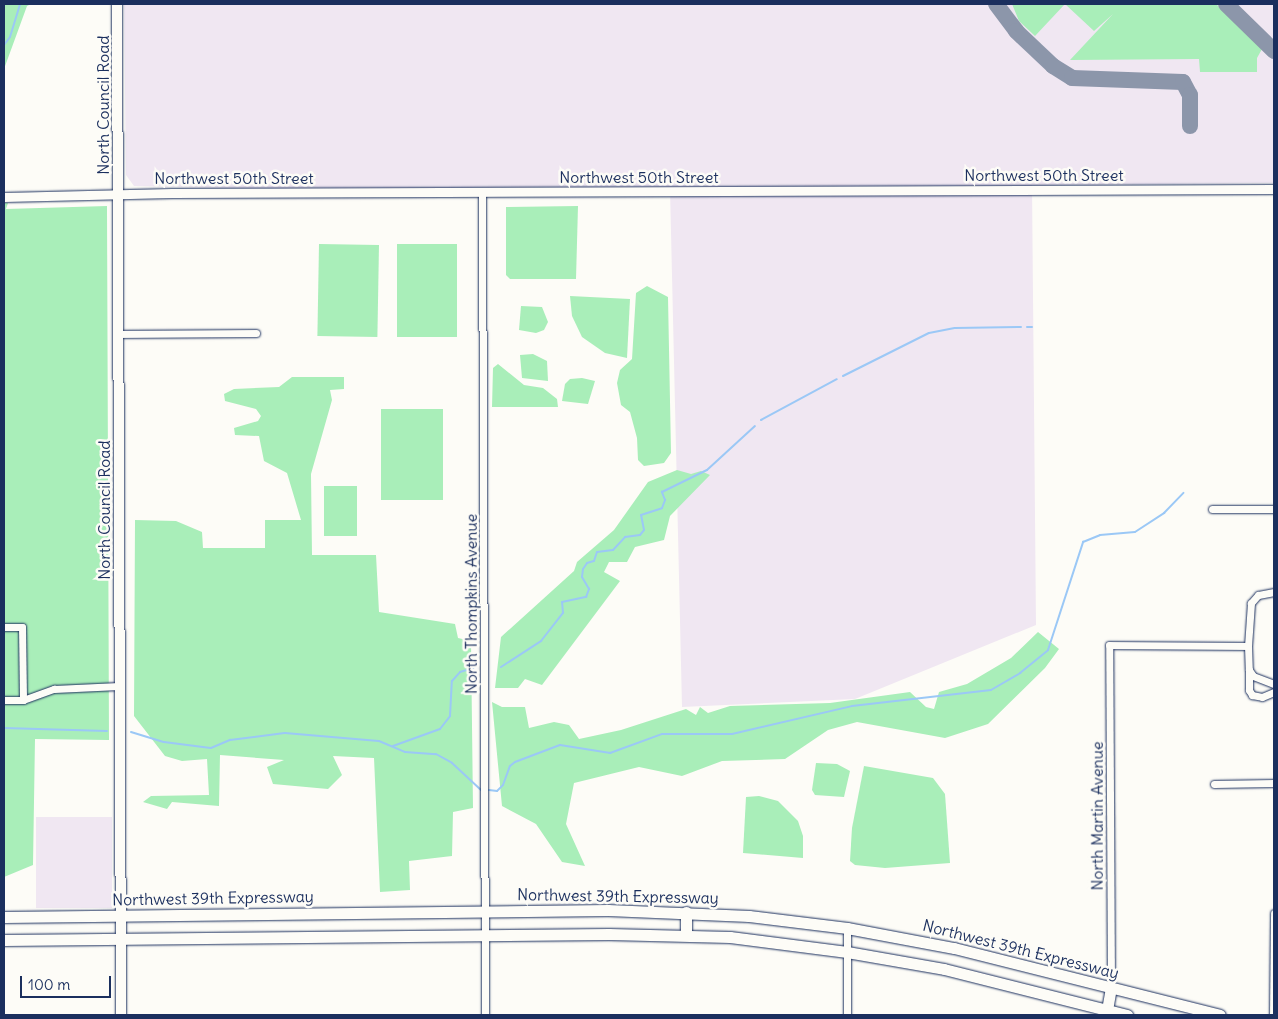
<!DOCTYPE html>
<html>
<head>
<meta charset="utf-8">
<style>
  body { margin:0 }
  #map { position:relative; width:1278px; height:1019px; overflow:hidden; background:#fdfcf7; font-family:Delius,sans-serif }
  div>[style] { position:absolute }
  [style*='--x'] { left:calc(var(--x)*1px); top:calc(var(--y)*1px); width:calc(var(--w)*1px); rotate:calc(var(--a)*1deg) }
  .built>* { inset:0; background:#f0e7f2; transform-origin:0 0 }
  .green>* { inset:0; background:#a9eeb9; transform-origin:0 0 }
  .stream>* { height:2px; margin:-1px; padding:0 1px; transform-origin:1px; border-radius:1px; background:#9bc8f6 }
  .taxiway>* { height:16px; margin:-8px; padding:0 8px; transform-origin:8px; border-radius:8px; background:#8c96aa }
  .roads { filter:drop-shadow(0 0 1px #1b2f5e) drop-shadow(0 0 1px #1b2f5e) }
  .minor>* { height:7px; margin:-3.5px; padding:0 3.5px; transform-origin:3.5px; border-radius:3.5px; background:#fdfcf7 }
  .tertiary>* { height:9px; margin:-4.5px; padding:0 4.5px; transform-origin:4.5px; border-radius:4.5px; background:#fdfcf7 }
  .secondary>* { height:10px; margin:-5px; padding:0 5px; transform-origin:5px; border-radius:5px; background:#fdfcf7 }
  .trunk>* { height:11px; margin:-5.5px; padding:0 5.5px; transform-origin:5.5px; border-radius:5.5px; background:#fdfcf7 }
  span { translate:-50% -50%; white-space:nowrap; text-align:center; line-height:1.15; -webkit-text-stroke:5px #fdfcf7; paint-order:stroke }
  .street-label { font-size:16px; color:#1b2f5e }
  .frame { position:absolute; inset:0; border:5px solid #1b2f5e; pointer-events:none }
  .scale { position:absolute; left:20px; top:976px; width:91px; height:22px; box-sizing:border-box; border:2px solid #1b2f5e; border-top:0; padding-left:6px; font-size:15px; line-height:18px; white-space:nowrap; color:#1b2f5e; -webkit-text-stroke:4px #fdfcf7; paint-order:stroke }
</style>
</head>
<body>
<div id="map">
  <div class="built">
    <div style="clip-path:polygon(124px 4px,1274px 4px,1274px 183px,1032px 185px,1036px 625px,855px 699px,682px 707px,670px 189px,324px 190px,134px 186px,126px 175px)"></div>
    <div style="left:36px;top:817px;width:76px;height:91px"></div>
  </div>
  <div class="green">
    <div style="clip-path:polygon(4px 4px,31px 4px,27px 6px,4px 69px)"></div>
    <div style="clip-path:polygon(1012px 4px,1216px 4px,1262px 49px,1257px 58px,1257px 72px,1200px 72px,1199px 59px,1070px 60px,1113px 14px,1094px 31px,1065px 4px,1035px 36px,1019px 21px)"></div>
    <div style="clip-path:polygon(4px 203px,8px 203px,6px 209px,107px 206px,109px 740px,35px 739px,33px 865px,4px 877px)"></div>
    <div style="clip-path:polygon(578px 206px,576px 279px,510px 279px,506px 275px,506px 207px)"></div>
    <div style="left:319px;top:244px;width:60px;height:92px;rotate:1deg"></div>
    <div style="left:397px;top:244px;width:60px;height:93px"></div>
    <div style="clip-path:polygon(647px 286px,668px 297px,671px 453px,664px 463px,644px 466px,638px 460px,637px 438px,630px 412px,621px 405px,617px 383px,620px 370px,632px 359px,636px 293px)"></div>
    <div style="clip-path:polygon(570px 296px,630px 299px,627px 358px,605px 353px,582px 337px,572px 316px)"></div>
    <div style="clip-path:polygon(521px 306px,542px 307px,548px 322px,544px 330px,536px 333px,519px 330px)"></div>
    <div style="clip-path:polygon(533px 354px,547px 361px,548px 381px,522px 378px,520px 355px)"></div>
    <div style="clip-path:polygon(498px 364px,524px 385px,543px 388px,557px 399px,558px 407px,492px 407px,493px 368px)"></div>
    <div style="clip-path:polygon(292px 377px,344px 377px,344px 389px,330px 390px,332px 400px,311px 474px,312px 555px,376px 555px,379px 612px,455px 624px,458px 638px,471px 641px,473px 808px,453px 812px,452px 856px,409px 861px,410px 890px,380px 892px,374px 758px,333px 756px,342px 775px,328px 789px,273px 784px,267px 767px,284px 760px,220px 755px,219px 806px,172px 802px,167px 809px,143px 802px,151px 796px,209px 795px,207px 759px,182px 761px,165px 756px,134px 716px,135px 520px,176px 521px,202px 532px,203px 548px,265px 548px,265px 520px,301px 520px,287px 473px,264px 461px,259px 436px,235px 435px,234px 428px,258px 421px,261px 416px,256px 409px,225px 401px,224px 394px,234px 389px,279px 387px)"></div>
    <div style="clip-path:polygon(582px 378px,595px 381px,588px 404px,562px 401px,565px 384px,570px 379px)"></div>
    <div style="left:381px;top:409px;width:62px;height:91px"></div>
    <div style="clip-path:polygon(677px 470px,691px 474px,701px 471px,710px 475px,670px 516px,664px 540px,635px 547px,627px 562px,609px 562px,604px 572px,620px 581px,542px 685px,525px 679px,518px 688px,495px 688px,501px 637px,574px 571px,577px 562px,614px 530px,648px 482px)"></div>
    <div style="left:324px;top:486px;width:33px;height:50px"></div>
    <div style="clip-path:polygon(1038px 632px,1059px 649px,1045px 668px,988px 724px,945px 738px,857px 722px,828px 730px,785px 759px,722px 761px,682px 776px,639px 767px,574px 783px,566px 824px,585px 866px,562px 862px,536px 824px,502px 806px,492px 702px,502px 707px,525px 707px,529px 728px,554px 722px,569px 725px,579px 739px,621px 730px,686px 709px,696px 715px,700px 707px,708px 713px,730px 706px,830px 703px,910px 692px,926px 707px,934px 709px,939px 692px,967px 684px,1011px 658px)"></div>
    <div style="clip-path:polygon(816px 763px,837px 764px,850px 771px,844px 797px,815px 795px,812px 790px)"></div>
    <div style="clip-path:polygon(864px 766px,933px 778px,945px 794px,950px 863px,885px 868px,855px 865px,850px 861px,852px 828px)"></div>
    <div style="clip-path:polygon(759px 796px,778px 801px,798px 821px,803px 836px,803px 858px,743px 853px,746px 797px)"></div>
  </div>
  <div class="stream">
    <div style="--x:4;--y:45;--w:10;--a:-53"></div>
    <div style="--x:10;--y:37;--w:34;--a:-73"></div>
    <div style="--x:1027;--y:327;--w:5;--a:0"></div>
    <div style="--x:843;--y:376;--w:96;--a:-26.6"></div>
    <div style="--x:929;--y:333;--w:26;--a:-11"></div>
    <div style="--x:955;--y:328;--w:66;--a:-0.9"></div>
    <div style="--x:761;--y:420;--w:86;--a:-28.3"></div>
    <div style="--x:501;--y:667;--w:48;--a:-33"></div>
    <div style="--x:541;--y:641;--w:36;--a:-52"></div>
    <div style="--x:563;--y:613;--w:11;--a:-95"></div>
    <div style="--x:562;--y:602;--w:25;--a:-12"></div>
    <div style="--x:586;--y:597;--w:9;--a:-69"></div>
    <div style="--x:589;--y:589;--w:14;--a:-120"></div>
    <div style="--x:582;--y:577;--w:8;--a:-83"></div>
    <div style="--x:583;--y:569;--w:7;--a:-56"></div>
    <div style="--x:587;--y:563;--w:7;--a:-16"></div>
    <div style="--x:594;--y:561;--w:9;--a:-72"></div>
    <div style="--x:597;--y:552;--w:16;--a:-7"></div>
    <div style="--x:613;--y:550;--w:18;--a:-47"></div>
    <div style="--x:625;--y:537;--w:15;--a:-8"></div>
    <div style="--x:640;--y:535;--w:6;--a:-51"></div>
    <div style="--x:644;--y:530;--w:15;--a:-101"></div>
    <div style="--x:641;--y:515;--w:22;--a:-18"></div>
    <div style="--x:662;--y:508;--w:9;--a:-69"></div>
    <div style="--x:665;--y:500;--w:9;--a:-111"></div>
    <div style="--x:662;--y:492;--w:50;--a:-26.1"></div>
    <div style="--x:707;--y:470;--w:65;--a:-42.5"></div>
    <div style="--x:4;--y:728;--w:103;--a:1.7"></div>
    <div style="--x:131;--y:732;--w:34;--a:17"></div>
    <div style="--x:164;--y:742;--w:47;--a:7.3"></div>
    <div style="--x:211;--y:748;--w:21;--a:-23"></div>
    <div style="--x:230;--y:740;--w:55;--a:-7.3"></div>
    <div style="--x:285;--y:733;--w:94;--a:4.9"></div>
    <div style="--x:379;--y:741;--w:28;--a:23"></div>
    <div style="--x:405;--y:752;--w:31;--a:4"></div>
    <div style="--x:436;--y:754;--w:18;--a:29"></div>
    <div style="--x:452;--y:763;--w:40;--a:43"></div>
    <div style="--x:393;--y:746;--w:50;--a:-19.9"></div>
    <div style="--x:440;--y:729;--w:16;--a:-52"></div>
    <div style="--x:450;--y:716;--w:35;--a:-87"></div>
    <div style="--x:452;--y:681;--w:12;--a:-48"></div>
    <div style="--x:460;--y:672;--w:14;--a:-17"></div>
    <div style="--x:489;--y:790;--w:8;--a:7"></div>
    <div style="--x:497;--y:791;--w:8;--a:-45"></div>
    <div style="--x:503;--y:785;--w:20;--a:-70"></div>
    <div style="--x:510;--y:766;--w:6;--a:-39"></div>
    <div style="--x:515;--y:762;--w:48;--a:-20.7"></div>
    <div style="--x:560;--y:745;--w:51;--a:9.1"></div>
    <div style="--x:610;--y:753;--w:55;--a:-20.1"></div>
    <div style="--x:662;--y:734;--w:70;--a:0"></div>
    <div style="--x:732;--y:734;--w:123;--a:-13.1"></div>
    <div style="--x:852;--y:706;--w:140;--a:-6.6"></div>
    <div style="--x:991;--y:690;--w:34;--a:-30"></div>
    <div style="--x:1020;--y:673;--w:36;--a:-39"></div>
    <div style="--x:1048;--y:650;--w:114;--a:-72"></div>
    <div style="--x:1083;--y:542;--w:18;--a:-22"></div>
    <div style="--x:1100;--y:535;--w:35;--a:-5"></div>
    <div style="--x:1135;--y:532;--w:35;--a:-33"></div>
    <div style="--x:1164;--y:513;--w:28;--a:-46"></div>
  </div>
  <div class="taxiway">
    <div style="--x:996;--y:4;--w:34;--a:53"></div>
    <div style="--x:1016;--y:31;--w:51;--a:43.4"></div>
    <div style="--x:1053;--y:66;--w:22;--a:32"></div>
    <div style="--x:1072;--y:78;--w:111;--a:2.1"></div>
    <div style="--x:1183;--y:82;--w:15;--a:62"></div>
    <div style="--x:1190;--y:95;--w:31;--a:90"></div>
    <div style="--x:1226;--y:4;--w:67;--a:44.4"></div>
  </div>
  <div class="roads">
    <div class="minor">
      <div style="--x:482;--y:193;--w:822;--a:89.79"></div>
      <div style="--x:118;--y:334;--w:138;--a:-0.4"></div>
      <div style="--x:1212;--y:509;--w:62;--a:0"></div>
      <div style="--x:1274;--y:592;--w:16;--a:169"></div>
      <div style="--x:1258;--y:595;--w:11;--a:131"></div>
      <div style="--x:1251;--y:603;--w:43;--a:94"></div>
      <div style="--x:1248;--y:646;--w:24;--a:88"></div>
      <div style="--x:1249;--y:670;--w:7;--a:56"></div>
      <div style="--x:1253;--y:676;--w:22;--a:21"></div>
      <div style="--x:4;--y:627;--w:18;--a:0"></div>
      <div style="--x:22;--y:627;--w:73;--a:89.2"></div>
      <div style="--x:1249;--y:670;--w:20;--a:90"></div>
      <div style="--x:1249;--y:690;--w:6;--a:59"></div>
      <div style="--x:1252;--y:695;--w:10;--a:11"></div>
      <div style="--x:1262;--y:697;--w:13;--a:-23"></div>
      <div style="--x:4;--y:700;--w:19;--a:0"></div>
      <div style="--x:23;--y:700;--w:33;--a:-20"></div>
      <div style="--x:54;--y:689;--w:65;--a:-2.6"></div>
      <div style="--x:1214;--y:784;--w:60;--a:-1"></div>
      <div style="--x:1111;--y:987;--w:342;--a:-90.3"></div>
      <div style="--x:1109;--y:645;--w:139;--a:0.4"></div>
      <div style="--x:847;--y:1015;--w:87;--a:-90"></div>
      <div style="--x:1273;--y:1015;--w:102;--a:-89.4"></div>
    </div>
    <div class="tertiary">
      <div style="--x:4;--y:197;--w:168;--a:-1.4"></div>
      <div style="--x:172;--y:193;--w:1102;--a:-0.21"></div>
    </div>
    <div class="secondary">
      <div style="--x:117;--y:4;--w:1011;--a:89.77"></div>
    </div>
    <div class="trunk">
      <div style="--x:686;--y:912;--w:23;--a:90"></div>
      <div style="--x:4;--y:917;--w:604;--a:-0.66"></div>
      <div style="--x:608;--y:910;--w:141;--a:2.4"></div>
      <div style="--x:749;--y:916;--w:99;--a:7"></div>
      <div style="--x:847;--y:928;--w:109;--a:10.6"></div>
      <div style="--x:954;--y:948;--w:274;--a:14.1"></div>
      <div style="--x:4;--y:940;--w:605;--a:-0.57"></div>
      <div style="--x:609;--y:934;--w:121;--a:1.4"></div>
      <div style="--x:730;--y:937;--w:118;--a:7.3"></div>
      <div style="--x:847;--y:952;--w:98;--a:9.9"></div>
      <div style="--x:944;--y:969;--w:189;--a:14.1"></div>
      <div style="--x:1107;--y:1010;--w:23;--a:-80"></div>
    </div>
  </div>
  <div class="street-label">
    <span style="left:103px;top:105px;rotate:-90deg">North Council Road</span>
    <span style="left:1044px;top:175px">Northwest 50th Street</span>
    <span style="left:639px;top:177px">Northwest 50th Street</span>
    <span style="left:234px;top:178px">Northwest 50th Street</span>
    <span style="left:104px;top:510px;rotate:-90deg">North Council Road</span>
    <span style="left:471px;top:604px;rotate:-90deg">North Thompkins Avenue</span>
    <span style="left:1097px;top:816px;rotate:-90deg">North Martin Avenue</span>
    <span style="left:618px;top:896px;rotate:1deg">Northwest 39th Expressway</span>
    <span style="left:213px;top:898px;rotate:-1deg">Northwest 39th Expressway</span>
    <span style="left:1021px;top:949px;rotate:14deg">Northwest 39th Expressway</span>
  </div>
  <div class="frame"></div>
  <div class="scale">100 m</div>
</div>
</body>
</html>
